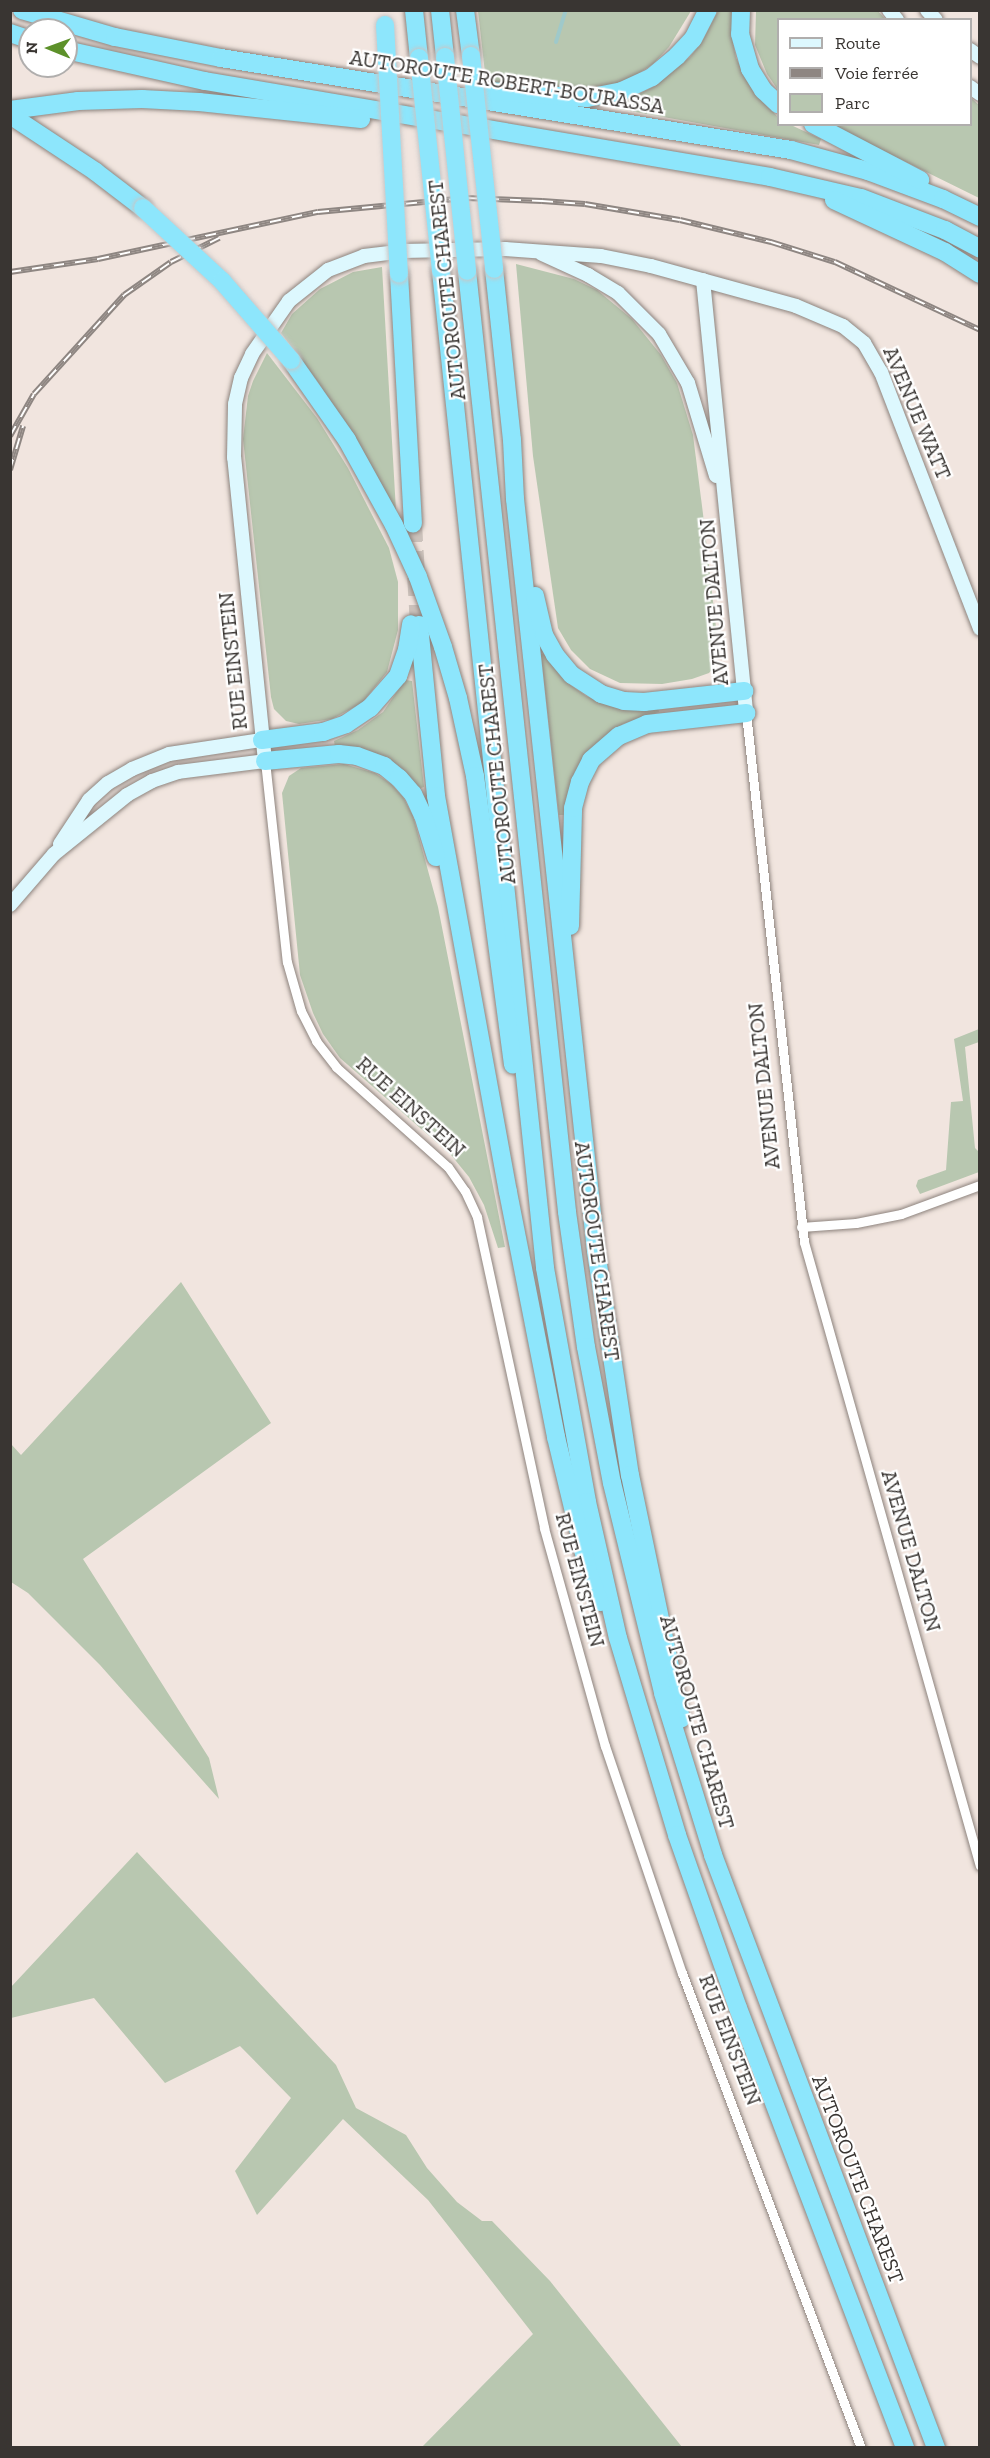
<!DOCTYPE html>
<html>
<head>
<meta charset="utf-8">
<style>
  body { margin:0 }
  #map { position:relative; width:990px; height:2458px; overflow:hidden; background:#f1e5df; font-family:"Zilla Slab",serif }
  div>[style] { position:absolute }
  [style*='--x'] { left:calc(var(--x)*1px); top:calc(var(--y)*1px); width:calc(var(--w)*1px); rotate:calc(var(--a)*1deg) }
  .green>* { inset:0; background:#b8c7b0 }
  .stream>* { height:4px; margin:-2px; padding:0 2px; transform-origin:2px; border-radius:2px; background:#9fc9ca }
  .highway-tunnel>* { height:18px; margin-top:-9px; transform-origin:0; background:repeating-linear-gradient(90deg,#ccc2bc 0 18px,transparent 0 27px) }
  .roads { filter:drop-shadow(0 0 2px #8d837d) drop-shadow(0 0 2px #8d837d) }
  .street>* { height:9px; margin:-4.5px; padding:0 4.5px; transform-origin:4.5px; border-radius:4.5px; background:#fff }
  .secondary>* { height:14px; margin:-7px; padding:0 7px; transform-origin:7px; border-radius:7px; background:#ddf8fe }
  .highway>* { height:18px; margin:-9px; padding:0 9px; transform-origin:9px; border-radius:9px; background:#8de6fc }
  .rail>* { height:6px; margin-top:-3px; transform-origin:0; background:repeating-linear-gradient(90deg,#fff 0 11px,#8e8682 0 22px); box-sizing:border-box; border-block:2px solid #8e8682 }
  .bridges { filter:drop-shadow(0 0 2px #c8c6c6) drop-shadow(0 0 2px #c8c6c6) }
  .highway-bridge>* { height:18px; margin:-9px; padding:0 9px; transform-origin:9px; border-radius:9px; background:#8de6fc }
  span { translate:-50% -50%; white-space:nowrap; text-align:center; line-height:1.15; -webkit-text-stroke:4.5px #fff; paint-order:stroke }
  .street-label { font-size:21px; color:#393532 }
  .frame { position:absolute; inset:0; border:12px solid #393532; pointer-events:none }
  .legend { position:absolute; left:777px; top:18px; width:195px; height:108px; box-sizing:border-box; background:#fff; border:2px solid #b0aead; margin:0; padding:8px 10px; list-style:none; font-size:18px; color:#393532 }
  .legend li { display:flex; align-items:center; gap:12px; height:30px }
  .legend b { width:30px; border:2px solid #b0aead }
  .north { position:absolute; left:18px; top:18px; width:60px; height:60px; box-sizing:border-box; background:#fff; border:2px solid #b0aead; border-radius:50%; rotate:271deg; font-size:16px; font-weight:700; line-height:24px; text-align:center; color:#393532 }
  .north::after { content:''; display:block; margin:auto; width:21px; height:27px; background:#5d912a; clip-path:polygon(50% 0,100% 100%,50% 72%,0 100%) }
</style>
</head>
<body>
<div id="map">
  <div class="green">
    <div style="clip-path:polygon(478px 11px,691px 11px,669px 47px,653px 64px,633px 77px,608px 87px,579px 91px,486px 82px)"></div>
    <div style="clip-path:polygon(718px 11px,732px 11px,732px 37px,736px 58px,754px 93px,778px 117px,778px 124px,791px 125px,821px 139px,819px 145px,613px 108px,613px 101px,639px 94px,655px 86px,690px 57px,702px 42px)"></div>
    <div style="clip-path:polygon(756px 11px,878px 11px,885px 19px,778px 20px,778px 90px,767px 74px,755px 45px)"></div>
    <div style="clip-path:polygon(971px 98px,979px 105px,979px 198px,831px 125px,970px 124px)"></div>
    <div style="clip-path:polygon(516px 264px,574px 279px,597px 290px,632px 319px,661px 355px,677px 383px,693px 435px,703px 514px,718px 645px,714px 667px,709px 673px,692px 679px,662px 684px,620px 683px,590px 669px,571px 650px,558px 628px,533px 456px)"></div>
    <div style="clip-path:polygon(382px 267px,396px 511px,318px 382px,281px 333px,292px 314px,320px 289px,353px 272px)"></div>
    <div style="clip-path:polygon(267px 353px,317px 418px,348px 468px,389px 548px,398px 582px,398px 630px,387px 672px,362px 703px,332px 719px,299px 724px,286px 721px,274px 709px,271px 697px,243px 439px,248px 396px,253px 381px)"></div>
    <div style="clip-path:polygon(541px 654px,545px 654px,569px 684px,586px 696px,603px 703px,658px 708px,659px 712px,623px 724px,591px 748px,579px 766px,569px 789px,565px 815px,559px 815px)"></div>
    <div style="clip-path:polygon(405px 680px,412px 681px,424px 787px,418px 789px,335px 747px,334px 741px,358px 730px,383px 712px)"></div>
    <div style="clip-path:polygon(344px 764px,375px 773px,391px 784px,403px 797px,413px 816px,438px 907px,505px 1247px,498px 1248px,484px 1205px,469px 1177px,451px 1155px,340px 1058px,323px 1034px,313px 1013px,300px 975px,282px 793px,289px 776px,301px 768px)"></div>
    <div style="clip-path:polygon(979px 1029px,979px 1042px,965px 1047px,975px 1148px,979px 1152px,979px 1172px,920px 1194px,916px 1186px,918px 1180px,946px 1170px,951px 1102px,963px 1101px,954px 1039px)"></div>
    <div style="clip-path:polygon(181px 1282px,271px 1423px,83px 1559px,209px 1758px,219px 1799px,100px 1665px,28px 1593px,11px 1582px,11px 1444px,21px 1455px)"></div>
    <div style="clip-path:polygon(137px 1852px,336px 2065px,356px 2108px,406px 2135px,427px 2168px,457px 2202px,482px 2221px,492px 2221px,550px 2281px,682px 2447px,422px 2447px,533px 2334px,428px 2200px,343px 2119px,257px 2215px,235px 2171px,291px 2098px,240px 2046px,165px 2083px,94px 1998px,11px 2018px,11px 1987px)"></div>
  </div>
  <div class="stream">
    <div style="--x:556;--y:42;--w:34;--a:-73"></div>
  </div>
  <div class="highway-tunnel">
    <div style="--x:413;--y:524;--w:101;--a:86.6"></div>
  </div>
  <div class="roads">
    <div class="street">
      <div style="--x:746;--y:713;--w:532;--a:83.74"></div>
      <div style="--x:804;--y:1242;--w:648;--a:74.25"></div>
      <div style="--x:265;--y:761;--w:202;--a:83.8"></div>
      <div style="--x:287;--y:962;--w:51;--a:74.1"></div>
      <div style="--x:301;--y:1011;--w:34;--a:63"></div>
      <div style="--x:316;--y:1041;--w:33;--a:52"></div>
      <div style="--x:336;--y:1067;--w:150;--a:41.8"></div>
      <div style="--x:448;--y:1167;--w:29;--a:55"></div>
      <div style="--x:465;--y:1191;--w:29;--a:65"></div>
      <div style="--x:477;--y:1217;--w:318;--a:77.8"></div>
      <div style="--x:544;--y:1528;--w:226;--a:74.4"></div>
      <div style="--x:605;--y:1746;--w:240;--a:71.3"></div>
      <div style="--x:682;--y:1973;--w:508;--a:69.35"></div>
      <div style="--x:801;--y:1227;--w:55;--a:-4.2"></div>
      <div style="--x:856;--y:1223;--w:46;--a:-11.3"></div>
      <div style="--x:901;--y:1214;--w:84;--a:-20.2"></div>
    </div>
    <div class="secondary">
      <div style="--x:889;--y:10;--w:13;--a:51"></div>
      <div style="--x:927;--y:10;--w:13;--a:48"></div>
      <div style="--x:970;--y:50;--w:12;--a:35"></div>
      <div style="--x:970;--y:87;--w:12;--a:35"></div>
      <div style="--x:542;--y:254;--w:51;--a:24.5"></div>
      <div style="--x:588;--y:275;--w:35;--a:31"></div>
      <div style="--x:618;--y:293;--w:58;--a:45"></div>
      <div style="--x:659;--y:334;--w:57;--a:59.4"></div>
      <div style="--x:688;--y:383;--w:97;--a:73.2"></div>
      <div style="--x:703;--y:280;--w:435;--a:84.3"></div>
      <div style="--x:60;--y:844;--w:53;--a:-56.6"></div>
      <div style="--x:89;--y:800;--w:25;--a:-42"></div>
      <div style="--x:108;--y:783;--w:28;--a:-30"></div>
      <div style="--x:132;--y:769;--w:40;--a:-22"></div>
      <div style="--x:169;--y:754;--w:94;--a:-8.6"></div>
      <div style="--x:10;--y:905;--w:67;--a:-49.2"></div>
      <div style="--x:54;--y:854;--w:94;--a:-38.9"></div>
      <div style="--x:127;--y:795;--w:29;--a:-29"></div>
      <div style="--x:152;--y:781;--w:28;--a:-19"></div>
      <div style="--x:178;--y:772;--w:88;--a:-7.2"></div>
      <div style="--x:265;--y:761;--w:305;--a:-95.8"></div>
      <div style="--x:234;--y:458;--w:54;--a:-88.9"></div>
      <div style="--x:235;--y:404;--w:27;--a:-77"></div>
      <div style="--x:241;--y:378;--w:26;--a:-65"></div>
      <div style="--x:252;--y:354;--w:65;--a:-55.1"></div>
      <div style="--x:289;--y:301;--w:50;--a:-38.5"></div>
      <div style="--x:328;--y:270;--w:39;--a:-21"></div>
      <div style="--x:364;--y:256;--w:38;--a:-7"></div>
      <div style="--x:402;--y:251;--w:103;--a:-1.1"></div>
      <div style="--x:505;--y:249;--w:96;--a:4.2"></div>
      <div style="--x:601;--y:256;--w:51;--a:11.3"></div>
      <div style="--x:651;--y:266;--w:150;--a:15.4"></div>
      <div style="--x:796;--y:306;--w:51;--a:23.1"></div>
      <div style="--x:843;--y:326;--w:27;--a:39"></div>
      <div style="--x:864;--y:343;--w:34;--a:60"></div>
      <div style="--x:881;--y:372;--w:275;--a:68.9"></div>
    </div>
    <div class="highway">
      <div style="--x:22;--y:10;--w:97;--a:16.2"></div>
      <div style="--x:115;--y:37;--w:108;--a:11.2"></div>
      <div style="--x:221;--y:58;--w:577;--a:9.17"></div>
      <div style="--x:791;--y:150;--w:80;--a:15.3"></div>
      <div style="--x:868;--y:171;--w:80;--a:20.5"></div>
      <div style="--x:943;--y:199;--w:41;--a:25.9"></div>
      <div style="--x:414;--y:10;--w:48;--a:84.1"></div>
      <div style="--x:440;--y:10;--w:47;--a:83.9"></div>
      <div style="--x:465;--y:10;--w:46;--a:82.6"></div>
      <div style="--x:741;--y:10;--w:24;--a:92"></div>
      <div style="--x:740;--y:34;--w:36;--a:74"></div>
      <div style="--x:750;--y:69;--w:25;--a:58"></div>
      <div style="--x:763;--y:90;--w:21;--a:43"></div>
      <div style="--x:10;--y:33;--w:21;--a:19"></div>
      <div style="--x:66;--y:50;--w:142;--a:12.6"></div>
      <div style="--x:205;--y:81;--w:573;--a:9.64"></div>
      <div style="--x:770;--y:177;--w:93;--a:13"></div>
      <div style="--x:861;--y:198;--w:90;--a:20.9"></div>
      <div style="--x:945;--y:230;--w:40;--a:28"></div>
      <div style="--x:489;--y:91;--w:98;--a:4.1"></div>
      <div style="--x:587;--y:98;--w:36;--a:-11"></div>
      <div style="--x:622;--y:91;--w:33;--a:-25"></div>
      <div style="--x:652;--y:77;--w:33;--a:-40"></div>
      <div style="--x:677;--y:56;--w:23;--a:-47"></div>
      <div style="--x:693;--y:39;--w:33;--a:-63"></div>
      <div style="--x:10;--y:110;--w:69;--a:-7.5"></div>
      <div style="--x:78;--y:101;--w:64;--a:-1.8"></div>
      <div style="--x:142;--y:99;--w:57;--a:3"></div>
      <div style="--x:199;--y:102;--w:163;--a:6"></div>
      <div style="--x:10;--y:115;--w:103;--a:33.5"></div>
      <div style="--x:96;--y:172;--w:59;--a:37.5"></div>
      <div style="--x:813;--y:124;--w:121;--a:27.6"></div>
      <div style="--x:834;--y:200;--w:123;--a:25.1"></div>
      <div style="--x:945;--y:252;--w:41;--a:32.2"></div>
      <div style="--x:494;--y:269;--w:172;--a:84"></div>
      <div style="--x:512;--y:440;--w:59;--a:87.1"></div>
      <div style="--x:515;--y:499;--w:756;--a:83.85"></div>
      <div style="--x:596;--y:1251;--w:227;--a:81.4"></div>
      <div style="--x:630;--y:1475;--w:249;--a:78.2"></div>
      <div style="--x:441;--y:271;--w:1002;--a:84.04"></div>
      <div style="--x:545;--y:1268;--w:238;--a:79.8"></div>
      <div style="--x:587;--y:1502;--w:139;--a:77.2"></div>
      <div style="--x:618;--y:1638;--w:206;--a:73.3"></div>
      <div style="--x:677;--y:1835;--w:183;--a:70.6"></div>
      <div style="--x:738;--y:2008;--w:471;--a:69.2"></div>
      <div style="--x:467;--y:271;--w:946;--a:83.93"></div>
      <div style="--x:567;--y:1212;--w:136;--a:82"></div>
      <div style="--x:586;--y:1347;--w:138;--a:79.2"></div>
      <div style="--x:612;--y:1483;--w:216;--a:76.3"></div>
      <div style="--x:663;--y:1693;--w:170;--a:72.8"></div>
      <div style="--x:713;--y:1855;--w:634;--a:69.39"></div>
      <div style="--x:399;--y:274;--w:250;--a:86.8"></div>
      <div style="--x:291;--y:360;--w:98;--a:55"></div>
      <div style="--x:347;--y:440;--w:97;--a:61.1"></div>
      <div style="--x:394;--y:525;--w:57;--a:65.2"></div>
      <div style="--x:418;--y:577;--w:74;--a:70.3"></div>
      <div style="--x:443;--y:647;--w:53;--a:73.6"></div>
      <div style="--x:458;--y:698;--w:80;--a:77.7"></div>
      <div style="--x:475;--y:776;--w:291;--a:82.5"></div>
      <div style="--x:535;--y:596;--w:40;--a:77"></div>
      <div style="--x:544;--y:635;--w:23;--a:61"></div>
      <div style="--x:555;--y:655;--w:26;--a:50"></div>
      <div style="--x:572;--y:675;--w:35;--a:33"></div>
      <div style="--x:601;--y:694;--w:24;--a:17"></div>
      <div style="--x:624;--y:701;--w:20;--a:3"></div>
      <div style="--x:644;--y:702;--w:101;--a:-6.3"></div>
      <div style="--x:419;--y:625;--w:172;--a:84.3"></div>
      <div style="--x:436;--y:796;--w:402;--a:79.7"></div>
      <div style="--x:508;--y:1192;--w:250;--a:78.9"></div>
      <div style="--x:556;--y:1437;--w:141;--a:76.5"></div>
      <div style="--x:589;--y:1574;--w:30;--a:69"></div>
      <div style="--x:262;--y:740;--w:62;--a:-7.5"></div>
      <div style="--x:323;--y:732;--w:24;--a:-19"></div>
      <div style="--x:346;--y:724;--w:29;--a:-34"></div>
      <div style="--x:370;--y:708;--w:43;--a:-48.8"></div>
      <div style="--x:398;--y:676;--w:28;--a:-71"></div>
      <div style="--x:407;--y:650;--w:26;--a:-81"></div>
      <div style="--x:265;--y:761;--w:74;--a:-5.4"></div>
      <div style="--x:339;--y:754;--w:18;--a:6"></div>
      <div style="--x:357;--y:756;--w:29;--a:20"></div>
      <div style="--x:384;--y:766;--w:19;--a:39"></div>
      <div style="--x:399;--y:778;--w:21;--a:49"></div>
      <div style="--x:413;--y:794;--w:23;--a:65"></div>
      <div style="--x:423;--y:815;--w:44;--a:72.8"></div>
      <div style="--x:570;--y:926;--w:118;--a:-88.5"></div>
      <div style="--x:573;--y:808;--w:27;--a:-75"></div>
      <div style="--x:580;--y:782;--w:25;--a:-63"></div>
      <div style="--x:591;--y:760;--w:37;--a:-41"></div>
      <div style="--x:619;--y:736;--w:30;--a:-23"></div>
      <div style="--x:647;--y:724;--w:100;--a:-6.3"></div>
    </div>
  </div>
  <div class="rail">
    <div style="--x:10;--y:272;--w:89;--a:-8.4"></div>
    <div style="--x:98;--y:259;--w:225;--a:-12.1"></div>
    <div style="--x:318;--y:212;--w:149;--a:-5.4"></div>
    <div style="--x:466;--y:198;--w:76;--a:2.3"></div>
    <div style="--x:542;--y:201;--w:43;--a:4"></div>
    <div style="--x:585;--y:204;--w:96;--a:9.6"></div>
    <div style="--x:680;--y:220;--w:94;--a:13.6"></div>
    <div style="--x:771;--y:242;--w:67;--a:17.4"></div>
    <div style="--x:835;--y:262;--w:160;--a:25.1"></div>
    <div style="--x:10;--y:436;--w:48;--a:-60.3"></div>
    <div style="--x:34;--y:394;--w:134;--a:-47.7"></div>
    <div style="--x:124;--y:295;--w:57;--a:-35.1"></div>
    <div style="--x:171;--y:262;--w:54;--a:-26.6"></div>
    <div style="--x:10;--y:470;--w:46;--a:-73.5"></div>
  </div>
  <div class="bridges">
    <div class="highway-bridge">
      <div style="--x:385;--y:25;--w:249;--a:86.8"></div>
      <div style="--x:471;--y:56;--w:214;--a:83.8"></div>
      <div style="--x:445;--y:57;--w:215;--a:84.1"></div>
      <div style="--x:419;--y:58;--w:214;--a:84.1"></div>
      <div style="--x:143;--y:208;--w:108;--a:42.7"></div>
      <div style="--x:222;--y:281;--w:105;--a:48.9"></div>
    </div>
  </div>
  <div class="street-label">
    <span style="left:507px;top:82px;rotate:9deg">AUTOROUTE ROBERT-BOURASSA</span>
    <span style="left:447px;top:290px;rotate:-96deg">AUTOROUTE CHAREST</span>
    <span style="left:917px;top:413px;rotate:67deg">AVENUE WATT</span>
    <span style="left:714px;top:602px;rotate:-95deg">AVENUE DALTON</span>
    <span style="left:233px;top:661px;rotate:-96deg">RUE EINSTEIN</span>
    <span style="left:497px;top:774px;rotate:-96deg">AUTOROUTE CHAREST</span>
    <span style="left:764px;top:1086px;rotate:-96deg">AVENUE DALTON</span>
    <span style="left:411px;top:1107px;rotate:42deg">RUE EINSTEIN</span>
    <span style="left:597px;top:1251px;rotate:82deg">AUTOROUTE CHAREST</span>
    <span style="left:911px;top:1551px;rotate:74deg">AVENUE DALTON</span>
    <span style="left:580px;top:1580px;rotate:75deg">RUE EINSTEIN</span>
    <span style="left:697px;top:1722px;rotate:74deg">AUTOROUTE CHAREST</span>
    <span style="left:730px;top:2040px;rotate:69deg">RUE EINSTEIN</span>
    <span style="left:858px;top:2179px;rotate:69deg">AUTOROUTE CHAREST</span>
  </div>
  <div class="frame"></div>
  <ul class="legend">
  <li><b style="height:8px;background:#ddf8fe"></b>Route</li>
  <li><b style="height:8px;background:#8e8682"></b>Voie ferrée</li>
  <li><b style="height:16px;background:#b8c7b0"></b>Parc</li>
  </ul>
  <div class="north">N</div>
</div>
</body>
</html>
